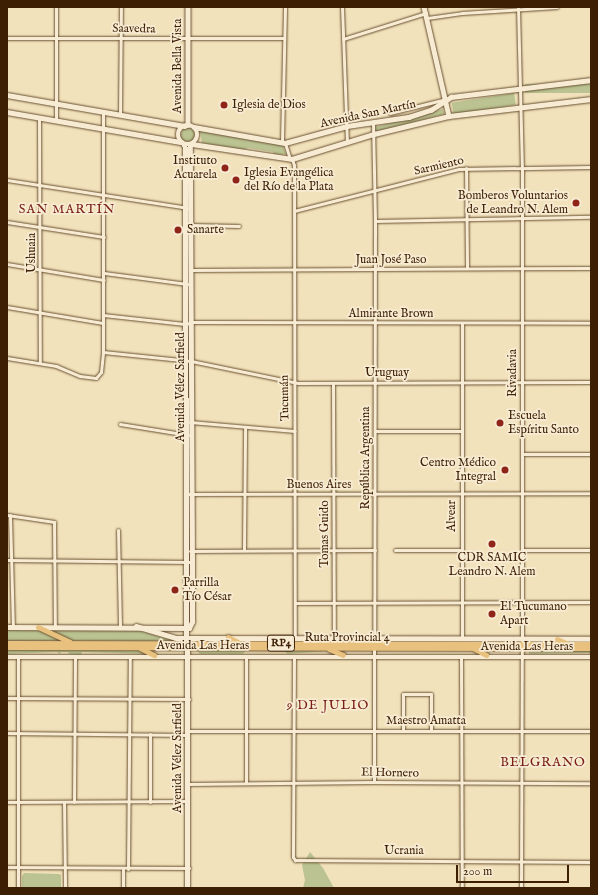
<!DOCTYPE html>
<html>
<head>
<meta charset="utf-8">
<style>
  body { margin:0 }
  #map { position:relative; width:598px; height:895px; overflow:hidden; background:#f2e2bb; font-family:"IM FELL English",serif }
  div>[style] { position:absolute }
  [style*='--x'] { left:calc(var(--x)*1px); top:calc(var(--y)*1px); width:calc(var(--w)*1px); rotate:calc(var(--a)*1deg) }
  .green>* { inset:0; background:#bac391; transform-origin:0 0 }
  .round { border-radius:50% }
  .roads { filter:drop-shadow(0 0 1px #6a5032) drop-shadow(0 0 1px #6a5032) }
  .minor>* { height:3px; margin:-1.5px; padding:0 1.5px; transform-origin:1.5px; border-radius:1.5px; background:#f7ecd3 }
  .secondary>* { height:4.5px; margin:-2.25px; padding:0 2.25px; transform-origin:2.25px; border-radius:2.25px; background:#f7ecd3 }
  .secondary>.ring { margin:-2.25px; padding:0; box-sizing:content-box; background:none; border:4.5px solid #f7ecd3; border-radius:50% }
  .primary>* { height:5px; margin:-2.5px; padding:0 2.5px; transform-origin:2.5px; border-radius:2.5px; background:#e9c17e }
  .dots>* { width:11px; height:11px; translate:-50% -50%; box-sizing:border-box; border:2px solid #f7ecd3; border-radius:50% }
  span { translate:-50% -50%; white-space:nowrap; text-align:center; line-height:1.15; -webkit-text-stroke:3.5px #f7ecd3; paint-order:stroke }
  .shield-label span { padding:1px 3px; background:#f7ecd3; border:1px solid; border-radius:3px; -webkit-text-stroke-width:0 }
  .shield-label { font-size:11px; color:#3d1f04; font-weight:700 }
  .street-label { font-size:12px; color:#3d1f04 }
  .poi-label { font-size:12px; color:#3d1f04 }
  .left { translate:0 -50%; text-align:left }
  .right { translate:-100% -50%; text-align:right }
  .neighbourhood-label { font-size:13px; color:#7a1f14; letter-spacing:1px }
  .frame { position:absolute; inset:0; border:8px solid #3d1f04; pointer-events:none }
  .scale { position:absolute; left:456px; top:865px; width:113px; height:18px; box-sizing:border-box; border:2px solid #3d1f04; border-top:0; padding-left:5px; font-size:12px; line-height:14px; white-space:nowrap; color:#3d1f04; -webkit-text-stroke:3px #f7ecd3; paint-order:stroke }
</style>
</head>
<body>
<div id="map">
  <div class="green">
    <div style="left:591px;top:84px;width:9px;height:66px;rotate:90deg"></div>
    <div style="left:514px;top:93px;width:12px;height:63px;rotate:81deg"></div>
    <div style="clip-path:polygon(443px 109px,444px 114px,375px 133px,375px 127px)"></div>
    <div class="round" style="left:181px;top:128px;width:14px;height:14px"></div>
    <div style="clip-path:polygon(200px 131px,282px 144px,286px 154px,274px 155px,273px 152px,248px 148px,243px 150px,202px 143px)"></div>
    <div style="clip-path:polygon(7px 628px,37px 629px,61px 641px,7px 641px)"></div>
    <div style="clip-path:polygon(48px 628px,129px 628px,176px 641px,72px 642px)"></div>
    <div style="clip-path:polygon(7px 649px,138px 649px,148px 654px,82px 652px,81px 655px,69px 654px,68px 652px,61px 652px,60px 654px,57px 652px,7px 654px)"></div>
    <div style="clip-path:polygon(200px 649px,326px 649px,334px 653px,326px 651px,287px 654px,285px 651px,245px 651px,243px 654px,200px 654px,198px 652px)"></div>
    <div style="clip-path:polygon(529px 649px,591px 650px,591px 655px,588px 653px,529px 654px)"></div>
    <div style="clip-path:polygon(310px 852px,323px 868px,334px 888px,303px 888px,305px 880px,302px 865px)"></div>
    <div style="clip-path:polygon(24px 873px,59px 874px,61px 875px,61px 888px,22px 888px,22px 876px)"></div>
  </div>
  <div class="roads">
    <div class="minor">
      <div style="--x:342;--y:7;--w:136;--a:87.9"></div>
      <div style="--x:518;--y:7;--w:163;--a:88.6"></div>
      <div style="--x:522;--y:170;--w:470;--a:90"></div>
      <div style="--x:427;--y:18;--w:35;--a:-8"></div>
      <div style="--x:462;--y:13;--w:95;--a:-3.6"></div>
      <div style="--x:7;--y:38;--w:277;--a:0"></div>
      <div style="--x:343;--y:39;--w:87;--a:-17.4"></div>
      <div style="--x:103;--y:111;--w:241;--a:90"></div>
      <div style="--x:390;--y:113;--w:58;--a:-14"></div>
      <div style="--x:120;--y:115;--w:108;--a:-89.5"></div>
      <div style="--x:39;--y:118;--w:244;--a:89.8"></div>
      <div style="--x:56;--y:121;--w:114;--a:-90"></div>
      <div style="--x:373;--y:124;--w:97;--a:88.8"></div>
      <div style="--x:375;--y:221;--w:419;--a:90.1"></div>
      <div style="--x:282;--y:141;--w:134;--a:-88.7"></div>
      <div style="--x:285;--y:143;--w:17;--a:73"></div>
      <div style="--x:292;--y:159;--w:6;--a:72"></div>
      <div style="--x:294;--y:165;--w:472;--a:89.9"></div>
      <div style="--x:466;--y:168;--w:100;--a:89.4"></div>
      <div style="--x:7;--y:180;--w:182;--a:8.8"></div>
      <div style="--x:294;--y:211;--w:170;--a:-14.3"></div>
      <div style="--x:459;--y:169;--w:132;--a:-0.9"></div>
      <div style="--x:375;--y:221;--w:216;--a:-1.1"></div>
      <div style="--x:7;--y:222;--w:98;--a:8.8"></div>
      <div style="--x:191;--y:225;--w:48;--a:1.2"></div>
      <div style="--x:7;--y:264;--w:98;--a:9.4"></div>
      <div style="--x:191;--y:270;--w:400;--a:-0.3"></div>
      <div style="--x:104;--y:273;--w:84;--a:7.5"></div>
      <div style="--x:7;--y:307;--w:97;--a:9.5"></div>
      <div style="--x:103;--y:315;--w:82;--a:6.3"></div>
      <div style="--x:185;--y:324;--w:9;--a:-13"></div>
      <div style="--x:194;--y:322;--w:397;--a:0.1"></div>
      <div style="--x:7;--y:358;--w:50;--a:9.3"></div>
      <div style="--x:56;--y:366;--w:26;--a:23"></div>
      <div style="--x:80;--y:376;--w:16;--a:7"></div>
      <div style="--x:96;--y:378;--w:8;--a:-50"></div>
      <div style="--x:101;--y:372;--w:20;--a:-84"></div>
      <div style="--x:103;--y:352;--w:88;--a:5.8"></div>
      <div style="--x:191;--y:361;--w:109;--a:11.6"></div>
      <div style="--x:298;--y:383;--w:293;--a:-0.2"></div>
      <div style="--x:333;--y:383;--w:254;--a:89.8"></div>
      <div style="--x:190;--y:422;--w:105;--a:4.9"></div>
      <div style="--x:120;--y:424;--w:69;--a:9.2"></div>
      <div style="--x:375;--y:431;--w:86;--a:0"></div>
      <div style="--x:522;--y:454;--w:69;--a:0"></div>
      <div style="--x:186;--y:494;--w:405;--a:-0.1"></div>
      <div style="--x:7;--y:515;--w:48;--a:8.5"></div>
      <div style="--x:54;--y:522;--w:105;--a:89.5"></div>
      <div style="--x:10;--y:515;--w:112;--a:88.5"></div>
      <div style="--x:118;--y:530;--w:97;--a:88.8"></div>
      <div style="--x:244;--y:550;--w:123;--a:-89.5"></div>
      <div style="--x:395;--y:550;--w:66;--a:0"></div>
      <div style="--x:522;--y:550;--w:69;--a:0"></div>
      <div style="--x:190;--y:551;--w:185;--a:-0.3"></div>
      <div style="--x:7;--y:560;--w:185;--a:0.6"></div>
      <div style="--x:296;--y:603;--w:295;--a:-0.2"></div>
      <div style="--x:462;--y:637;--w:314;--a:-90"></div>
      <div style="--x:294;--y:657;--w:200;--a:90.3"></div>
      <div style="--x:293;--y:857;--w:4;--a:56"></div>
      <div style="--x:295;--y:860;--w:296;--a:0.4"></div>
      <div style="--x:461;--y:657;--w:231;--a:89.8"></div>
      <div style="--x:7;--y:698;--w:182;--a:0.3"></div>
      <div style="--x:403;--y:730;--w:36;--a:-90"></div>
      <div style="--x:403;--y:694;--w:28;--a:0"></div>
      <div style="--x:431;--y:694;--w:37;--a:90"></div>
      <div style="--x:188;--y:731;--w:403;--a:0"></div>
      <div style="--x:7;--y:733;--w:181;--a:0.6"></div>
      <div style="--x:150;--y:734;--w:68;--a:90"></div>
      <div style="--x:374;--y:782;--w:134;--a:-90"></div>
      <div style="--x:246;--y:783;--w:126;--a:-90"></div>
      <div style="--x:188;--y:784;--w:186;--a:-0.6"></div>
      <div style="--x:374;--y:782;--w:217;--a:0.3"></div>
      <div style="--x:7;--y:802;--w:181;--a:-0.3"></div>
      <div style="--x:64;--y:802;--w:86;--a:89.3"></div>
      <div style="--x:74;--y:802;--w:145;--a:-89.6"></div>
      <div style="--x:7;--y:867;--w:182;--a:0.3"></div>
      <div style="--x:128;--y:869;--w:212;--a:-89.5"></div>
      <div style="--x:18;--y:888;--w:231;--a:-90"></div>
      <div style="--x:123;--y:888;--w:19;--a:-90"></div>
      <div style="--x:521;--y:888;--w:240;--a:-89.8"></div>
    </div>
    <div class="secondary">
      <div style="--x:188;--y:7;--w:118;--a:90"></div>
      <div style="--x:424;--y:7;--w:112;--a:77.1"></div>
      <div style="--x:7;--y:95;--w:180;--a:9.9"></div>
      <div style="--x:7;--y:112;--w:177;--a:9.8"></div>
      <div class="ring" style="left:178px;top:125px;width:15.5px;height:15.5px"></div>
      <div style="--x:194;--y:127;--w:92;--a:10"></div>
      <div style="--x:285;--y:143;--w:64;--a:-15.3"></div>
      <div style="--x:347;--y:126;--w:63;--a:-8.3"></div>
      <div style="--x:409;--y:117;--w:23;--a:-18"></div>
      <div style="--x:431;--y:110;--w:24;--a:-33"></div>
      <div style="--x:451;--y:97;--w:141;--a:-6.9"></div>
      <div style="--x:192;--y:144;--w:101;--a:8.5"></div>
      <div style="--x:292;--y:159;--w:86;--a:-17"></div>
      <div style="--x:374;--y:134;--w:77;--a:-13.5"></div>
      <div style="--x:449;--y:116;--w:143;--a:-6.8"></div>
      <div style="--x:185;--y:145;--w:743;--a:89.77"></div>
      <div style="--x:136;--y:626;--w:42;--a:16.7"></div>
      <div style="--x:176;--y:638;--w:415;--a:0.1"></div>
      <div style="--x:7;--y:627;--w:182;--a:0.3"></div>
      <div style="--x:189;--y:628;--w:7;--a:-63"></div>
      <div style="--x:192;--y:622;--w:60;--a:-90"></div>
      <div style="--x:192;--y:562;--w:417;--a:-90.3"></div>
      <div style="--x:7;--y:657;--w:584;--a:0"></div>
    </div>
    <div class="primary">
      <div style="--x:38;--y:627;--w:35;--a:25"></div>
      <div style="--x:228;--y:637;--w:11;--a:27"></div>
      <div style="--x:557;--y:639;--w:10;--a:24"></div>
      <div style="--x:7;--y:643;--w:584;--a:0.1"></div>
      <div style="--x:7;--y:647;--w:584;--a:0.1"></div>
      <div style="--x:140;--y:648;--w:16;--a:27"></div>
      <div style="--x:473;--y:648;--w:15;--a:28"></div>
      <div style="--x:329;--y:649;--w:15;--a:23"></div>
    </div>
  </div>
  <div class="dots">
    <div style="left:224px;top:105px;background:#8f2418"></div>
    <div style="left:225px;top:168px;background:#8f2418"></div>
    <div style="left:236px;top:180px;background:#8f2418"></div>
    <div style="left:576px;top:203px;background:#8f2418"></div>
    <div style="left:178px;top:230px;background:#8f2418"></div>
    <div style="left:500px;top:423px;background:#8f2418"></div>
    <div style="left:505px;top:470px;background:#8f2418"></div>
    <div style="left:492px;top:544px;background:#8f2418"></div>
    <div style="left:175px;top:590px;background:#8f2418"></div>
    <div style="left:492px;top:614px;background:#8f2418"></div>
  </div>
  <div class="shield-label">
    <span style="left:281px;top:643px">RP4</span>
  </div>
  <div class="street-label">
    <span style="left:134px;top:29px;rotate:1deg">Saavedra</span>
    <span style="left:178px;top:66px;rotate:-90deg">Avenida Bella Vista</span>
    <span style="left:368px;top:114px;rotate:-12deg">Avenida San Martín</span>
    <span style="left:439px;top:166px;rotate:-13deg">Sarmiento</span>
    <span style="left:32px;top:253px;rotate:-90deg">Ushuaia</span>
    <span style="left:391px;top:260px">Juan José Paso</span>
    <span style="left:391px;top:314px">Almirante Brown</span>
    <span style="left:387px;top:373px">Uruguay</span>
    <span style="left:513px;top:373px;rotate:-90deg">Rivadavia</span>
    <span style="left:181px;top:387px;rotate:-90deg">Avenida Vélez Sarfield</span>
    <span style="left:285px;top:398px;rotate:-91deg">Tucumán</span>
    <span style="left:366px;top:458px;rotate:-90deg">República Argentina</span>
    <span style="left:319px;top:485px">Buenos Aires</span>
    <span style="left:452px;top:516px;rotate:-90deg">Alvear</span>
    <span style="left:325px;top:534px;rotate:-90deg">Tomas Guido</span>
    <span style="left:347px;top:638px">Ruta Provincial 4</span>
    <span style="left:203px;top:646px">Avenida Las Heras</span>
    <span style="left:527px;top:647px">Avenida Las Heras</span>
    <span style="left:426px;top:721px">Maestro Amatta</span>
    <span style="left:178px;top:758px;rotate:-90deg">Avenida Vélez Sarfield</span>
    <span style="left:390px;top:773px;rotate:1deg">El Hornero</span>
    <span style="left:404px;top:851px">Ucrania</span>
  </div>
  <div class="poi-label">
    <span class="left" style="left:232px;top:105px">Iglesia de Dios</span>
    <span class="right" style="left:217px;top:168px">Instituto<br>Acuarela</span>
    <span class="left" style="left:244px;top:180px">Iglesia Evangélica<br>del Río de la Plata</span>
    <span class="right" style="left:568px;top:203px">Bomberos Voluntarios<br>de Leandro N. Alem</span>
    <span class="left" style="left:187px;top:230px">Sanarte</span>
    <span class="left" style="left:508px;top:423px">Escuela<br>Espíritu Santo</span>
    <span class="right" style="left:496px;top:470px">Centro Médico<br>Integral</span>
    <span style="left:492px;top:565px">CDR SAMIC<br>Leandro N. Alem</span>
    <span class="left" style="left:183px;top:590px">Parrilla<br>Tío César</span>
    <span class="left" style="left:500px;top:614px">El Tucumano<br>Apart</span>
  </div>
  <div class="neighbourhood-label">
    <span style="left:67px;top:210px">SAN MARTÍN</span>
    <span style="left:328px;top:706px">9 DE JULIO</span>
    <span style="left:543px;top:763px">BELGRANO</span>
  </div>
  <div class="frame"></div>
  <div class="scale">200 m</div>
</div>
</body>
</html>
